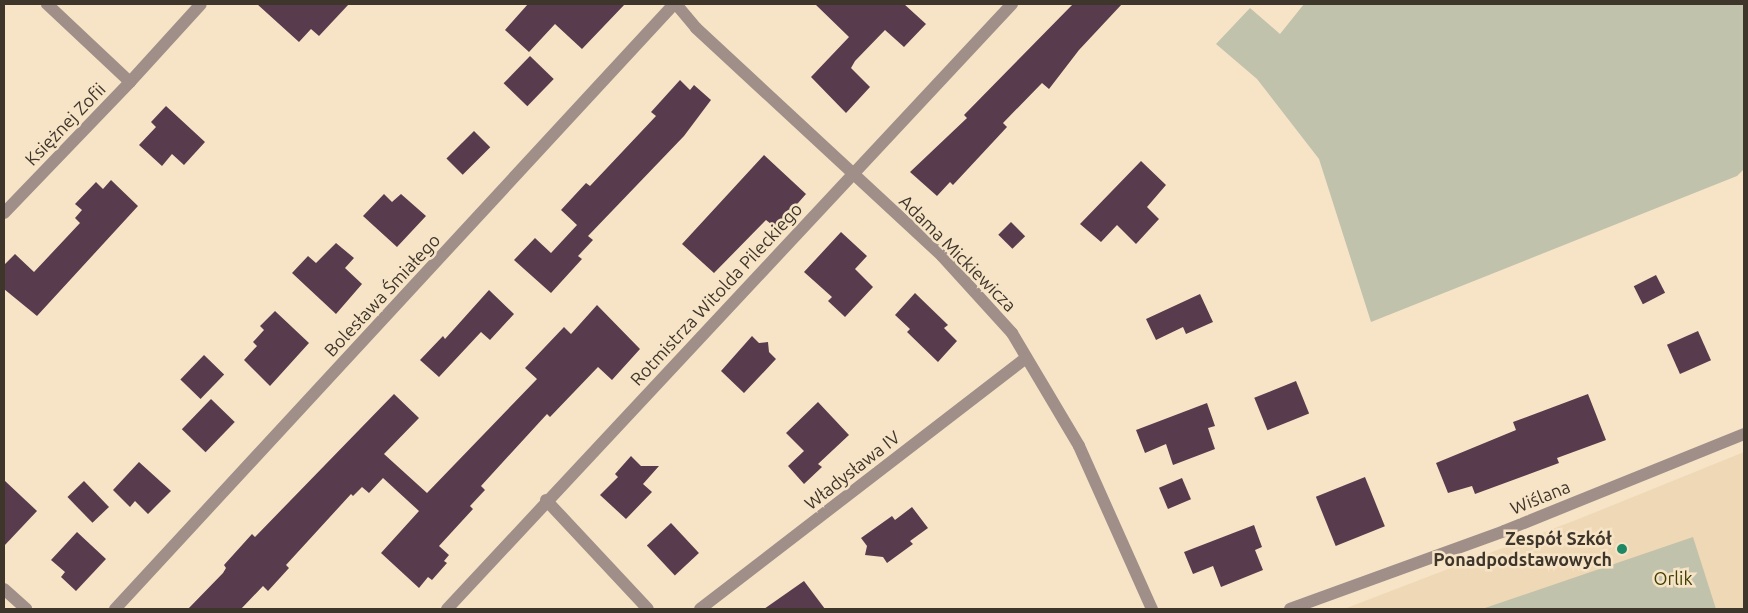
<!DOCTYPE html>
<html>
<head>
<meta charset="utf-8">
<style>
  body { margin:0 }
  #map { position:relative; width:1748px; height:613px; overflow:hidden; background:#f7e4c7; font-family:Ubuntu,sans-serif }
  div>[style] { position:absolute }
  [style*='--x'] { left:calc(var(--x)*1px); top:calc(var(--y)*1px); width:calc(var(--w)*1px); rotate:calc(var(--a)*1deg) }
  .built>* { inset:0; background:#efd8b5 }
  .green>* { inset:0; background:#c0c2ac }
  .building>* { inset:0; background:#593b4e; transform-origin:0 0 }
  .minor>* { height:12px; margin:-6px; padding:0 6px; transform-origin:6px; border-radius:6px; background:#a08e89 }
  .dots>* { width:14px; height:14px; translate:-50% -50%; box-sizing:border-box; border:2px solid #f7e4c7; border-radius:50% }
  span { translate:-50% -50%; white-space:nowrap; text-align:center; line-height:1.15; -webkit-text-stroke:5px #f7e4c7; paint-order:stroke }
  .street-label { font-size:18px; color:#3e362b }
  .poi-label { font-size:18px; color:#3e362b; font-weight:700 }
  .right { translate:-100% -50%; text-align:right }
  .park-label { font-size:18px; color:#3e3f00 }
  .frame { position:absolute; inset:0; border:5px solid #3e362b; pointer-events:none }
</style>
</head>
<body>
<div id="map">
  <div class="built">
    <div style="clip-path:polygon(1744px 452px,1744px 609px,1344px 609px,1581px 518px)"></div>
  </div>
  <div class="green">
    <div style="clip-path:polygon(1304px 4px,1744px 4px,1744px 169px,1737px 176px,1371px 322px,1319px 159px,1257px 79px,1216px 44px,1250px 8px,1280px 34px)"></div>
    <div style="clip-path:polygon(1693px 537px,1716px 609px,1482px 609px)"></div>
  </div>
  <div class="building">
    <div style="clip-path:polygon(257px 4px,349px 4px,319px 36px,311px 29px,299px 42px)"></div>
    <div style="clip-path:polygon(528px 4px,625px 4px,582px 49px,555px 24px,529px 52px,505px 30px)"></div>
    <div style="clip-path:polygon(815px 4px,904px 4px,926px 24px,904px 47px,885px 30px,855px 61px,851px 68px,870px 87px,846px 113px,811px 77px,849px 37px)"></div>
    <div style="clip-path:polygon(1073px 4px,1122px 4px,1079px 50px,1049px 89px,1042px 83px,1003px 123px,1007px 127px,953px 185px,950px 182px,937px 196px,910px 172px,967px 118px,964px 115px)"></div>
    <div style="left:530px;top:56px;width:33px;height:38px;rotate:44deg"></div>
    <div style="clip-path:polygon(680px 80px,690px 90px,694px 85px,711px 100px,684px 136px,588px 236px,593px 240px,578px 256px,582px 259px,551px 293px,514px 260px,535px 238px,551px 253px,577px 225px,561px 210px,586px 183px,590px 186px,656px 116px,651px 112px)"></div>
    <div style="clip-path:polygon(166px 106px,205px 142px,184px 165px,172px 154px,162px 166px,139px 145px,156px 127px,151px 122px)"></div>
    <div style="left:474px;top:131px;width:23px;height:39px;rotate:45deg"></div>
    <div style="clip-path:polygon(764px 155px,806px 194px,776px 228px,766px 220px,714px 273px,682px 244px)"></div>
    <div style="clip-path:polygon(1141px 161px,1166px 185px,1147px 207px,1159px 219px,1136px 244px,1117px 225px,1101px 242px,1080px 224px)"></div>
    <div style="clip-path:polygon(111px 180px,138px 206px,37px 316px,4px 289px,4px 265px,15px 254px,34px 272px,80px 223px,75px 218px,82px 210px,75px 204px,96px 182px,103px 189px)"></div>
    <div style="clip-path:polygon(384px 194px,392px 202px,401px 194px,426px 216px,397px 247px,363px 216px)"></div>
    <div style="left:1011px;top:222px;width:20px;height:18px;rotate:45deg"></div>
    <div style="clip-path:polygon(841px 232px,867px 256px,855px 269px,873px 287px,845px 317px,828px 301px,832px 297px,804px 272px)"></div>
    <div style="clip-path:polygon(336px 243px,354px 258px,345px 268px,362px 284px,336px 314px,292px 273px,308px 256px,316px 263px)"></div>
    <div style="left:1656px;top:275px;width:20px;height:25px;rotate:63deg"></div>
    <div style="clip-path:polygon(489px 290px,514px 314px,490px 340px,481px 332px,439px 377px,420px 360px,443px 336px,445px 339px)"></div>
    <div style="clip-path:polygon(915px 293px,948px 325px,944px 328px,957px 341px,938px 362px,907px 332px,910px 329px,895px 315px)"></div>
    <div style="clip-path:polygon(1200px 294px,1213px 322px,1186px 334px,1183px 327px,1156px 340px,1146px 319px)"></div>
    <div style="clip-path:polygon(597px 305px,640px 349px,612px 380px,598px 367px,550px 417px,547px 414px,481px 486px,485px 490px,470px 506px,473px 509px,439px 546px,449px 555px,444px 561px,447px 563px,432px 580px,428px 577px,419px 588px,381px 553px,419px 511px,383px 478px,369px 493px,362px 487px,353px 496px,351px 494px,286px 565px,289px 568px,268px 591px,263px 586px,241px 609px,188px 609px,223px 573px,226px 568px,224px 565px,252px 534px,255px 537px,394px 394px,419px 418px,384px 454px,427px 493px,537px 379px,525px 368px,564px 327px,571px 334px)"></div>
    <div style="clip-path:polygon(275px 311px,309px 343px,270px 386px,244px 360px,257px 346px,253px 342px,264px 330px,260px 326px)"></div>
    <div style="left:1698px;top:331px;width:32px;height:34px;rotate:66deg"></div>
    <div style="clip-path:polygon(752px 336px,759px 343px,768px 342px,769px 352px,776px 359px,744px 393px,721px 371px)"></div>
    <div style="left:204px;top:355px;width:28px;height:34px;rotate:44deg"></div>
    <div style="left:1296px;top:381px;width:35px;height:45px;rotate:68deg"></div>
    <div style="clip-path:polygon(1588px 394px,1606px 440px,1557px 458px,1559px 463px,1475px 494px,1472px 486px,1448px 493px,1436px 463px,1516px 430px,1513px 422px)"></div>
    <div style="left:211px;top:399px;width:33px;height:42px;rotate:44deg"></div>
    <div style="clip-path:polygon(818px 402px,849px 435px,818px 464px,822px 467px,804px 484px,788px 466px,804px 451px,786px 433px)"></div>
    <div style="clip-path:polygon(1207px 403px,1215px 426px,1208px 428px,1215px 449px,1173px 465px,1166px 444px,1145px 453px,1136px 430px)"></div>
    <div style="clip-path:polygon(631px 456px,641px 466px,659px 466px,643px 484px,652px 492px,626px 519px,600px 495px,618px 477px,615px 474px)"></div>
    <div style="clip-path:polygon(139px 462px,171px 491px,148px 514px,135px 501px,130px 507px,113px 490px)"></div>
    <div style="left:1365px;top:477px;width:53px;height:53px;rotate:68deg"></div>
    <div style="left:1182px;top:478px;width:23px;height:25px;rotate:67deg"></div>
    <div style="clip-path:polygon(4px 480px,37px 511px,4px 546px)"></div>
    <div style="left:84px;top:481px;width:36px;height:23px;rotate:46deg"></div>
    <div style="clip-path:polygon(912px 507px,928px 528px,910px 541px,913px 544px,887px 563px,883px 557px,865px 555px,867px 546px,861px 538px,892px 516px,895px 520px)"></div>
    <div style="left:671px;top:523px;width:41px;height:33px;rotate:47deg"></div>
    <div style="clip-path:polygon(1254px 525px,1262px 547px,1255px 550px,1263px 570px,1221px 587px,1213px 566px,1193px 574px,1184px 552px)"></div>
    <div style="clip-path:polygon(77px 532px,106px 559px,76px 591px,61px 577px,65px 572px,51px 560px)"></div>
    <div style="clip-path:polygon(804px 581px,825px 609px,764px 609px)"></div>
  </div>
  <div class="minor">
    <div style="--x:676;--y:4;--w:31;--a:50"></div>
    <div style="--x:696;--y:28;--w:335;--a:42.8"></div>
    <div style="--x:942;--y:256;--w:104;--a:47.7"></div>
    <div style="--x:1012;--y:333;--w:131;--a:59.3"></div>
    <div style="--x:1079;--y:446;--w:179;--a:65.9"></div>
    <div style="--x:130;--y:82;--w:105;--a:-47.7"></div>
    <div style="--x:4;--y:213;--w:182;--a:-46.1"></div>
    <div style="--x:130;--y:82;--w:114;--a:-136.8"></div>
    <div style="--x:546;--y:500;--w:149;--a:46.9"></div>
    <div style="--x:4;--y:589;--w:30;--a:42"></div>
    <div style="--x:115;--y:609;--w:824;--a:-47.26"></div>
    <div style="--x:447;--y:609;--w:828;--a:-46.96"></div>
    <div style="--x:700;--y:609;--w:411;--a:-37.6"></div>
    <div style="--x:1290;--y:609;--w:228;--a:-20"></div>
    <div style="--x:1504;--y:531;--w:259;--a:-22"></div>
  </div>
  <div class="dots">
    <div style="left:1622px;top:549px;background:#1e8763"></div>
  </div>
  <div class="street-label">
    <span style="left:65px;top:124px;rotate:-46deg">Księżnej Zofii</span>
    <span style="left:958px;top:253px;rotate:45deg">Adama Mickiewicza</span>
    <span style="left:716px;top:294px;rotate:-47deg">Rotmistrza Witolda Pileckiego</span>
    <span style="left:382px;top:295px;rotate:-47deg">Bolesława Śmiałego</span>
    <span style="left:852px;top:470px;rotate:-38deg">Władysława IV</span>
    <span style="left:1540px;top:497px;rotate:-22deg">Wiślana</span>
  </div>
  <div class="poi-label">
    <span class="right" style="left:1612px;top:549px">Zespół Szkół<br>Ponadpodstawowych</span>
  </div>
  <div class="park-label">
    <span style="left:1673px;top:578px">Orlik</span>
  </div>
  <div class="frame"></div>
</div>
</body>
</html>
